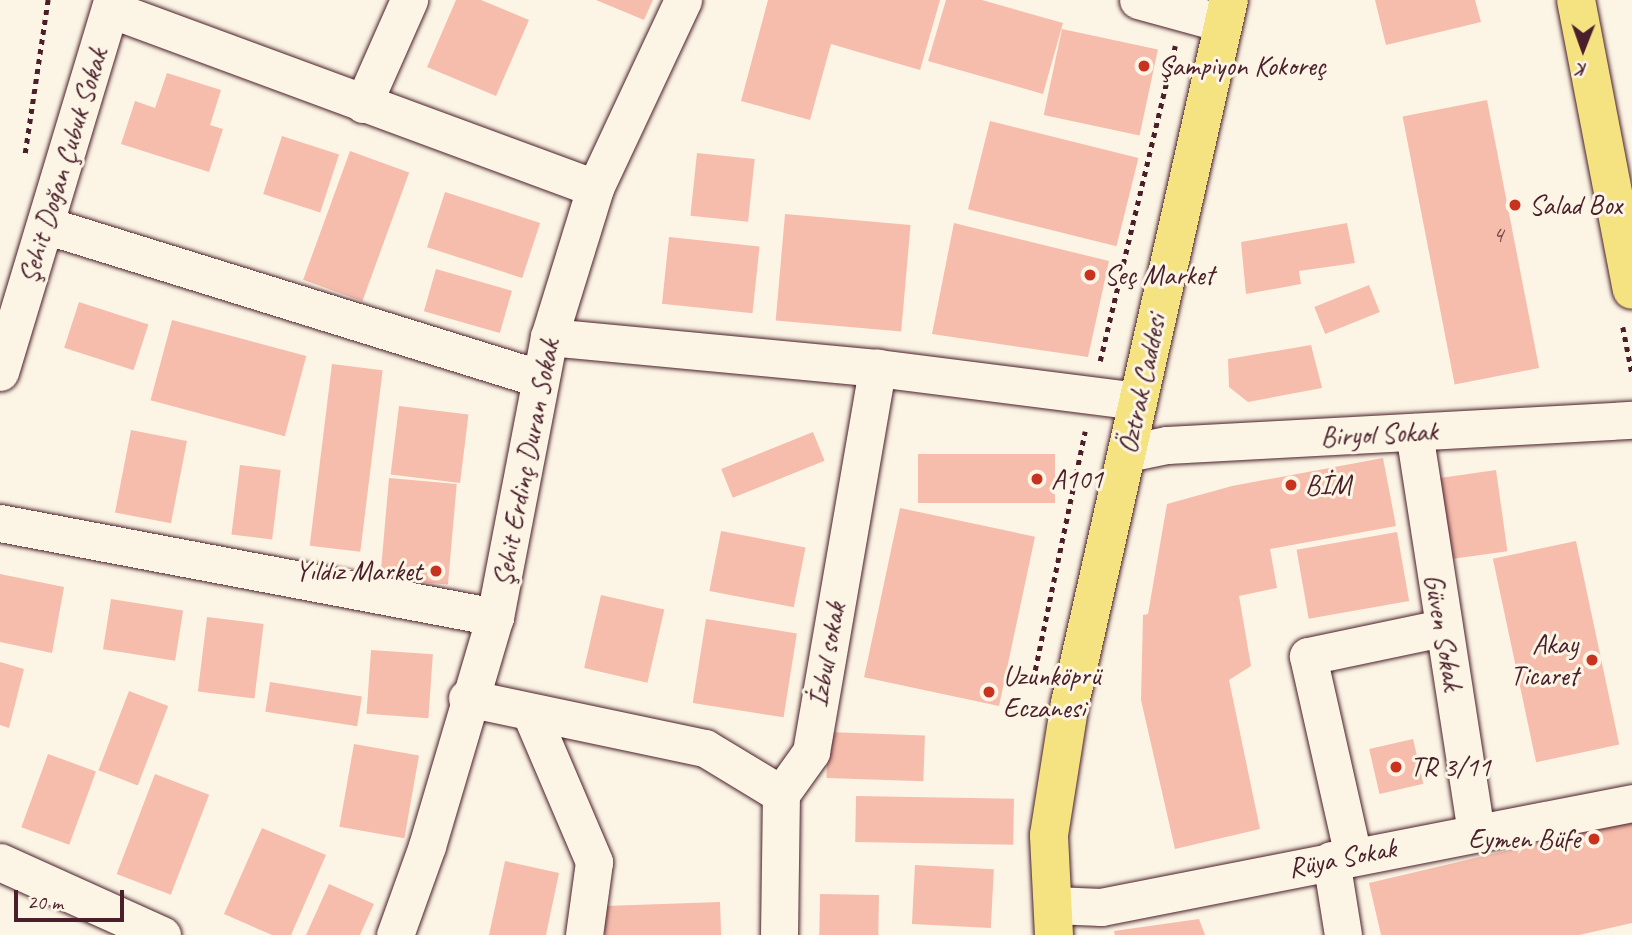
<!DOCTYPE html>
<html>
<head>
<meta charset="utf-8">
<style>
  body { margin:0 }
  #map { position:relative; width:1632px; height:935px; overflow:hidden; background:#fcf5e5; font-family:Caveat,sans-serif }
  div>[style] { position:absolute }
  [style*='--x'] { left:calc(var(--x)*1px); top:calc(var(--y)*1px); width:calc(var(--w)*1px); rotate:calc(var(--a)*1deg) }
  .building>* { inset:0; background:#f6bdac; transform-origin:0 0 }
  .path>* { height:4.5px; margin-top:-2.25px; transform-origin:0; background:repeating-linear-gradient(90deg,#4a1f2b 0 5px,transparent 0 10px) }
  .roads { filter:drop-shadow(0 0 2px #4a1f2b) drop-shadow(0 0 2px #4a1f2b) }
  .minor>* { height:37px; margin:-18.5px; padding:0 18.5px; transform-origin:18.5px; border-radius:18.5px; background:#fcf5e5 }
  .major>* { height:38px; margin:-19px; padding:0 19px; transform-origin:19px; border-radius:19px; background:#f5e382 }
  .dots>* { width:19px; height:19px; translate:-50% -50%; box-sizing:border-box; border:4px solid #fcf5e5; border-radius:50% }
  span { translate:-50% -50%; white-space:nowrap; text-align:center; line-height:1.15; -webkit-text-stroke:6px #fcf5e5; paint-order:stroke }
  .number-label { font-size:24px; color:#75464b }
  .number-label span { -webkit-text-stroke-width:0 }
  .poi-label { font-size:28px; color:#4a1f2b }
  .left { translate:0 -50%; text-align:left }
  .right { translate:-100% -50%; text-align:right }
  .street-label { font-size:28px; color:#4a1f2b }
  .north { position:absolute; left:1548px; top:14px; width:70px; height:70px; -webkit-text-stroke:5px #fcf5e5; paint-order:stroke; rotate:181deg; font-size:19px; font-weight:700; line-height:28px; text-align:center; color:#4a1f2b }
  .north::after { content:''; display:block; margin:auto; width:24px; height:32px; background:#4a1f2b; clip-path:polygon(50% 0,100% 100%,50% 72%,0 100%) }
  .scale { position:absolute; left:14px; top:890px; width:110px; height:32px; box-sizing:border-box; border:4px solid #4a1f2b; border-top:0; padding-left:9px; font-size:21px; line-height:24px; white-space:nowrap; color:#4a1f2b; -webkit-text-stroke:5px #fcf5e5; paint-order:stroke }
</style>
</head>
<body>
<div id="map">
  <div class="building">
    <div style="clip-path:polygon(456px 0,481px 0,529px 20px,496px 96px,427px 67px)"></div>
    <div style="clip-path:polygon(596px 0,653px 0,644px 20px)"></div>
    <div style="clip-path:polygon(768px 0,940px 0,920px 70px,831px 44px,810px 120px,741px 101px)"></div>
    <div style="clip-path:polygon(946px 0,982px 0,1063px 23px,1043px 94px,928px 61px)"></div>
    <div style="clip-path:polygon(1375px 0,1475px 0,1481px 22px,1386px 45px)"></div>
    <div style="left:1062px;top:29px;width:98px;height:88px;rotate:12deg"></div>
    <div style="clip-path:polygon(167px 73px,221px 90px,210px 125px,223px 129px,209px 172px,121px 144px,135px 101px,155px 108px)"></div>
    <div style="left:1487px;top:100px;width:273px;height:86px;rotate:79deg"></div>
    <div style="left:990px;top:121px;width:153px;height:91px;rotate:14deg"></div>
    <div style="left:282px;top:136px;width:60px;height:61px;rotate:18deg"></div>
    <div style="left:350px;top:151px;width:63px;height:137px;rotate:20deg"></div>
    <div style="left:697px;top:153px;width:58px;height:63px;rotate:6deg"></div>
    <div style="left:445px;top:192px;width:100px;height:58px;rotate:18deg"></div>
    <div style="left:785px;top:214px;width:126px;height:107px;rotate:5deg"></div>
    <div style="clip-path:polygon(954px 223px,1109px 261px,1088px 357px,932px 334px)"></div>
    <div style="clip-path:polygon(1347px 223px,1355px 263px,1299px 271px,1301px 284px,1246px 294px,1241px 242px)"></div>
    <div style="left:669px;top:237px;width:91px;height:67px;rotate:6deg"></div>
    <div style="left:436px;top:269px;width:79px;height:44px;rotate:16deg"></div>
    <div style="left:1369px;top:285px;width:29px;height:59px;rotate:68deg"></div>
    <div style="left:79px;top:302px;width:73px;height:48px;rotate:18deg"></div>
    <div style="left:172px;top:320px;width:139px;height:83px;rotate:15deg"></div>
    <div style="clip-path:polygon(1311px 345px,1322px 388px,1248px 402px,1229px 387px,1228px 359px)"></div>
    <div style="left:332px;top:364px;width:51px;height:183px;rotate:7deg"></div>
    <div style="left:399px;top:406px;width:70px;height:69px;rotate:7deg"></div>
    <div style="left:131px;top:430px;width:57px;height:84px;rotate:11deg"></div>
    <div style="left:813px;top:432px;width:31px;height:99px;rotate:68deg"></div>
    <div style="left:918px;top:454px;width:137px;height:49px"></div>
    <div style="clip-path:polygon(1383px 458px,1396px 526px,1270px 549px,1277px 588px,1239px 596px,1251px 666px,1229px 680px,1260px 829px,1175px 849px,1141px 700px,1143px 615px,1148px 614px,1167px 504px,1232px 486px)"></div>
    <div style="left:240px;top:465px;width:41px;height:70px;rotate:7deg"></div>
    <div style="left:1496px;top:470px;width:82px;height:62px;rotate:82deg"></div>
    <div style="left:389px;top:478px;width:68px;height:101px;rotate:5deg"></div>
    <div style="left:900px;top:508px;width:138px;height:173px;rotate:12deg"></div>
    <div style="left:721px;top:531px;width:86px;height:61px;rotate:11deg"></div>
    <div style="left:1397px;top:532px;width:70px;height:102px;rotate:80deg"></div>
    <div style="left:1576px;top:541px;width:208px;height:85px;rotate:78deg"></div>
    <div style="clip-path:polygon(0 574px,64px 587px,52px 653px,0 642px)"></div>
    <div style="left:601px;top:595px;width:65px;height:75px;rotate:13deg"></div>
    <div style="left:111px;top:599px;width:73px;height:51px;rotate:9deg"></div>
    <div style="left:207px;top:617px;width:57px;height:75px;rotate:7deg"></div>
    <div style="left:706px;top:619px;width:92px;height:85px;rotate:9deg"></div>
    <div style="left:371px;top:650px;width:62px;height:64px;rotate:4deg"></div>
    <div style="clip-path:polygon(0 662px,24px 669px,9px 728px,0 725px)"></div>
    <div style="left:270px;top:682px;width:93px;height:30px;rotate:9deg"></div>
    <div style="left:129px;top:691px;width:42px;height:85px;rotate:21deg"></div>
    <div style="left:828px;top:732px;width:97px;height:46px;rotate:2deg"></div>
    <div style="left:1413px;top:739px;width:46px;height:45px;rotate:77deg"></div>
    <div style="left:354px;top:744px;width:66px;height:84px;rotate:10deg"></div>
    <div style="left:48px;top:754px;width:51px;height:78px;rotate:20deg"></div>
    <div style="left:155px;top:774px;width:58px;height:107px;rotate:21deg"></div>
    <div style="left:856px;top:796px;width:158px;height:46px;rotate:1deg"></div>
    <div style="clip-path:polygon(1632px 821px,1632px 923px,1579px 935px,1381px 935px,1369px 883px)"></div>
    <div style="clip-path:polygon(262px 828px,326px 855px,291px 935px,272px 935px,224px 914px)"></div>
    <div style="clip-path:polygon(505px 861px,559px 873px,546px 935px,489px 935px)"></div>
    <div style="left:915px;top:865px;width:79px;height:59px;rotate:3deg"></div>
    <div style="clip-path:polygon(329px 884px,374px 904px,360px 935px,306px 935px)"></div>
    <div style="left:820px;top:894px;width:59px;height:41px;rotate:1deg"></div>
    <div style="left:720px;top:902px;width:33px;height:116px;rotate:88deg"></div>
    <div style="clip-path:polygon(1199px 919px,1205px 935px,1115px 935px,1114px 931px)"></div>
  </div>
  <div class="path">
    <div style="--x:25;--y:153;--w:155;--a:-81.5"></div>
    <div style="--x:1623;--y:327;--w:47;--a:78.9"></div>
    <div style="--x:1100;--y:361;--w:324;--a:-76.6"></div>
    <div style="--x:1033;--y:680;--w:254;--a:-78.2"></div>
  </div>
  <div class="roads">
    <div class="minor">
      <div style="--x:1138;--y:0;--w:87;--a:15.3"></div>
      <div style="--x:110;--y:9;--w:517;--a:20.26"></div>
      <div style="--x:363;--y:104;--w:114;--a:-66.1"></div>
      <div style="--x:45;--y:225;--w:516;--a:17.24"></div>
      <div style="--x:549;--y:337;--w:329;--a:5.4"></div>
      <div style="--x:877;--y:368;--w:263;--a:7.2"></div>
      <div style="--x:0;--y:372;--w:388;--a:-73.2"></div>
      <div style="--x:1414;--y:432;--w:405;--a:81.2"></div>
      <div style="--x:1127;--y:453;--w:41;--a:-11.3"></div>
      <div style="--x:1167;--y:445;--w:466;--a:-3.1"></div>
      <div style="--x:0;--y:523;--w:504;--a:10.75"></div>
      <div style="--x:467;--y:698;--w:243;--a:11.9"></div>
      <div style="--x:705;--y:748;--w:89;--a:31.2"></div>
      <div style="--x:531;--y:714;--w:161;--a:66.9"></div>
      <div style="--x:594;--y:862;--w:74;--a:97.8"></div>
      <div style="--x:1353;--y:856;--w:205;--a:-102.7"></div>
      <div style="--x:1308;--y:656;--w:137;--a:-11.8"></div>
      <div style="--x:1331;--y:860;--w:76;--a:80.9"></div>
      <div style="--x:0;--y:862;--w:178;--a:24.3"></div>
      <div style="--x:1053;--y:905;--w:48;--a:2.4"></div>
      <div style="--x:1101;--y:907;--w:541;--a:-11.08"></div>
      <div style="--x:395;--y:935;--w:95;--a:-70.2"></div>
      <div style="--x:427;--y:846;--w:239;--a:-73.5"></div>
      <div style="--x:495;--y:617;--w:285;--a:-79.1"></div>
      <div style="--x:549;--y:337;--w:156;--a:-72.8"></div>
      <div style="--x:595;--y:188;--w:208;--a:-64.9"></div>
      <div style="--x:779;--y:935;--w:141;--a:-89.2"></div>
      <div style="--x:781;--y:794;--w:52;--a:-54.5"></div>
      <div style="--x:811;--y:752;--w:390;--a:-80.2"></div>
    </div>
    <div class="major">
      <div style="--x:1576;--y:0;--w:295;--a:79.1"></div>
      <div style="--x:1054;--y:935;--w:100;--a:-92.9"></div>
      <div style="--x:1049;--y:835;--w:134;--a:-81"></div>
      <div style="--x:1070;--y:703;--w:721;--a:-77.26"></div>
    </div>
  </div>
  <div class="dots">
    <div style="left:1144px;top:66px;background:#c8321e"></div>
    <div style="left:1515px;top:205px;background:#c8321e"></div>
    <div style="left:1090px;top:275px;background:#c8321e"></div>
    <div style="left:1037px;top:479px;background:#c8321e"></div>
    <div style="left:1291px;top:485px;background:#c8321e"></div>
    <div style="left:436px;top:571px;background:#c8321e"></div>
    <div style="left:1592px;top:660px;background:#c8321e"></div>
    <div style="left:989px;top:692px;background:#c8321e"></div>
    <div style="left:1396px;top:767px;background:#c8321e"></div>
    <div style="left:1594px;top:839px;background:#c8321e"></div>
  </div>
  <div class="number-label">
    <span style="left:1498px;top:235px">4</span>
  </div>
  <div class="poi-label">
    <span class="left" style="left:1158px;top:66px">Şampiyon Kokoreç</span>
    <span class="left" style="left:1529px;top:205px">Salad Box</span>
    <span class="left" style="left:1104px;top:275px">Seç Market</span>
    <span class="left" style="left:1051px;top:479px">A101</span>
    <span class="left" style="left:1305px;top:485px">BİM</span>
    <span class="right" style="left:422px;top:571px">Yıldız Market</span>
    <span class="right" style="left:1578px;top:660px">Akay<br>Ticaret</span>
    <span class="left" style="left:1003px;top:692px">Uzunköprü<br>Eczanesi</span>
    <span class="left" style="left:1410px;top:767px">TR 3/11</span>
    <span class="right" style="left:1580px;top:839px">Eymen Büfe</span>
  </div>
  <div class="street-label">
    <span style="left:63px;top:166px;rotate:-73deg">Şehit Doğan Çubuk Sokak</span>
    <span style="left:1142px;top:384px;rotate:-78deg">Öztrak Caddesi</span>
    <span style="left:1379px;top:434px;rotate:-3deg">Biryol Sokak</span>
    <span style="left:526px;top:463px;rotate:-79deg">Şehit Erdinç Duran Sokak</span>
    <span style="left:1443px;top:632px;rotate:80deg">Güven Sokak</span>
    <span style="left:827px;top:655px;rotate:-80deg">İzbul sokak</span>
    <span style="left:1342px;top:858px;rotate:-11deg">Rüya Sokak</span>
  </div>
  <div class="north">K</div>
  <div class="scale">20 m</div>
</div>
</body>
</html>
